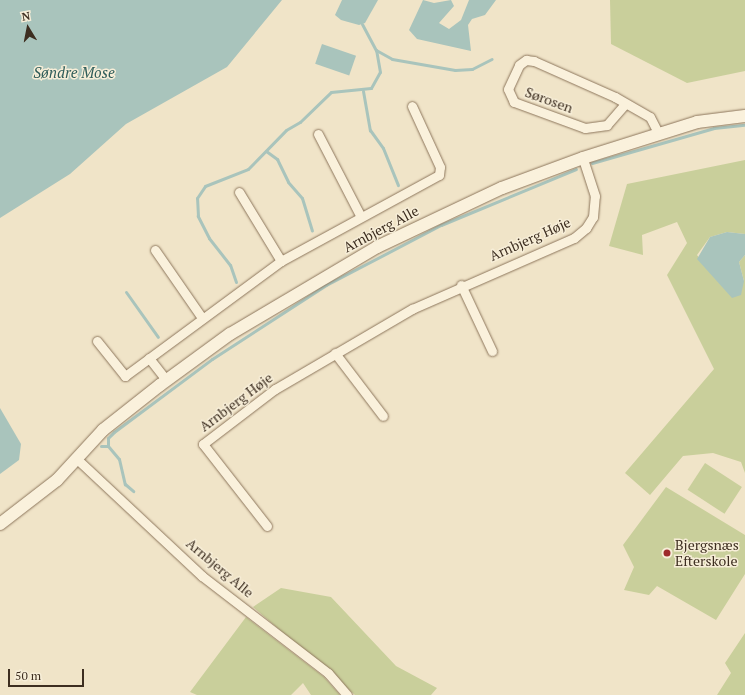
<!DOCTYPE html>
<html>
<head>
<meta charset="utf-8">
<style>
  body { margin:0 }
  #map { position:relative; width:745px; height:695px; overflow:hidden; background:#f0e4c8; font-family:"PT Serif",serif }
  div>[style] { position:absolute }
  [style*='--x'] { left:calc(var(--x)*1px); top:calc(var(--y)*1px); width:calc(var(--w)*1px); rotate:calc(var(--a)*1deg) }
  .green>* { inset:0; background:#c9cf9b; transform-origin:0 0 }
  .water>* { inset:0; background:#a9c4bc; transform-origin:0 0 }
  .stream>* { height:3px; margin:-1.5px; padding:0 1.5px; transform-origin:1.5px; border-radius:1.5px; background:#a9c4bc }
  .roads { filter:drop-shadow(0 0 1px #8d765c) drop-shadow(0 0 1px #8d765c) }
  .minor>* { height:9px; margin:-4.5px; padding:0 4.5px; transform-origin:4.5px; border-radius:4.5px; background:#faf1dc }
  .tertiary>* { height:12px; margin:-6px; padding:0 6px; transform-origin:6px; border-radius:6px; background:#faf1dc }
  .dots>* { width:11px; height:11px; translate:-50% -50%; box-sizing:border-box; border:2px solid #f7eed8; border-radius:50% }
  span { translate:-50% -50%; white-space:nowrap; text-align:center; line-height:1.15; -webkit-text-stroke:3px #f7eed8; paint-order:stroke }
  .street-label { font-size:14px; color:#3d2e20 }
  .poi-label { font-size:14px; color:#3d2e20 }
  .left { translate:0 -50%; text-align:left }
  .water-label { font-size:15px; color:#2f5d5a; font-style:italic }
  .north { position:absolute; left:8px; top:8px; width:40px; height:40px; -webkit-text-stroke:3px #f7eed8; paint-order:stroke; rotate:350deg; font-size:11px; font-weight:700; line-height:16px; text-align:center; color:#3d2e20 }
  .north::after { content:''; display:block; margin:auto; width:14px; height:18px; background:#3d2e20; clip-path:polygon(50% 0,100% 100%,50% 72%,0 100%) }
  .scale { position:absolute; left:8px; top:669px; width:76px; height:18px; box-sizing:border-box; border:2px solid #3d2e20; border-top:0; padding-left:5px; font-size:12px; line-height:14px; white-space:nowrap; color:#3d2e20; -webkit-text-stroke:3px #f7eed8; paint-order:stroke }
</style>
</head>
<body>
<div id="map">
  <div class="green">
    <div style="clip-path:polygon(610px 0,745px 0,745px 71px,687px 83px,611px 44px)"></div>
    <div style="clip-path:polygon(745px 160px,745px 234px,727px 232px,710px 237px,697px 255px,710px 272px,744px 281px,739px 262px,745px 255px,745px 473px,741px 462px,713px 453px,683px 456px,650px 495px,625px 473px,714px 369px,667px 275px,687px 243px,677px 222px,642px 235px,643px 255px,609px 246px,627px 184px)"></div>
    <div style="left:705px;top:463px;width:44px;height:32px;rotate:33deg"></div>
    <div style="clip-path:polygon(666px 487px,745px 535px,745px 574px,716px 620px,657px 586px,649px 595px,624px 590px,634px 567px,623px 545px)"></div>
    <div style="clip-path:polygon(281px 588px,331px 597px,396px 666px,437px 688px,431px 695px,355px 695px,253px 607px)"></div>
    <div style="clip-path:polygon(246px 617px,324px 677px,340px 695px,311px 695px,303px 683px,291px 695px,197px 695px,190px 692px)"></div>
    <div style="clip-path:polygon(745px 633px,745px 695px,717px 695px,731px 673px,725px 663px)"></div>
  </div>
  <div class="water">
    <div style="clip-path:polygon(0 0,282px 0,227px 67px,126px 124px,70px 174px,0 218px)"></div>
    <div style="clip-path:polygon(342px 0,378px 0,365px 23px,359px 25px,341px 20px,335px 15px)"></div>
    <div style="clip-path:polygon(423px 0,434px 3px,451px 0,454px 6px,439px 23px,449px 29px,461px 20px,469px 0,496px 0,485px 15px,472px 19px,468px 25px,471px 51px,417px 39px,409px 30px)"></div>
    <div style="left:322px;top:44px;width:36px;height:21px;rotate:19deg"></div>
    <div style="clip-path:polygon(727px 232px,745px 234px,745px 255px,739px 262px,744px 281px,741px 295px,732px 298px,697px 259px,710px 237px)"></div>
    <div style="clip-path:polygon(0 408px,21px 444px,19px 460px,0 474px)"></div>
  </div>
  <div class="stream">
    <div style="--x:362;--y:24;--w:30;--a:62"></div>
    <div style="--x:376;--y:50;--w:18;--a:29"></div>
    <div style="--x:392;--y:59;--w:64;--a:9.9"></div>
    <div style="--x:455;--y:70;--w:17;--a:-3"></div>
    <div style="--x:472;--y:69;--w:22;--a:-27"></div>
    <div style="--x:363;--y:91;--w:40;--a:80"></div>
    <div style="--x:370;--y:130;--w:22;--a:54"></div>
    <div style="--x:383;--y:148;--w:40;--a:68"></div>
    <div style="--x:266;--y:151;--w:14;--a:36"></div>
    <div style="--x:277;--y:159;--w:25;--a:64"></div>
    <div style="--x:288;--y:182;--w:21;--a:49"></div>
    <div style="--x:302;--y:198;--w:34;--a:73"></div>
    <div style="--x:592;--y:163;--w:127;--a:-16"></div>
    <div style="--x:714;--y:128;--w:31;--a:-6"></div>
    <div style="--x:236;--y:282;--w:18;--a:-109"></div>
    <div style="--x:230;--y:265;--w:34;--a:-128"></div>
    <div style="--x:209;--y:238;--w:25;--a:-117"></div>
    <div style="--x:198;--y:216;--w:18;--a:-93"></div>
    <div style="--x:197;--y:198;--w:14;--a:-56"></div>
    <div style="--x:205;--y:186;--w:46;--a:-21.6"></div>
    <div style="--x:248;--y:169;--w:54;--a:-45.7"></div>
    <div style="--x:286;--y:130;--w:16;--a:-30"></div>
    <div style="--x:300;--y:122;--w:43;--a:-44.1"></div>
    <div style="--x:331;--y:92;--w:40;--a:-5.7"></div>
    <div style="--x:371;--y:88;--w:18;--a:-61"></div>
    <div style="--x:380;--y:72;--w:22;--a:-100"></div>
    <div style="--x:126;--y:292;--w:55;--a:54.6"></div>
    <div style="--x:101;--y:446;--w:7;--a:0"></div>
    <div style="--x:108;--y:446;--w:8;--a:-90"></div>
    <div style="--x:108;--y:438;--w:8;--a:-45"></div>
    <div style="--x:114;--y:432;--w:122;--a:-36.7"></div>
    <div style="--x:212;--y:359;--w:136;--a:-33"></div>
    <div style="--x:326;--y:285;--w:130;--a:-27.6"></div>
    <div style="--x:441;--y:225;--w:146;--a:-22.5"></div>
    <div style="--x:108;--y:446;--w:17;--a:50"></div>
    <div style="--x:119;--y:459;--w:26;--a:77"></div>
    <div style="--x:125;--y:484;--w:11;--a:41"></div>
  </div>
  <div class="roads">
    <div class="minor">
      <div style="--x:625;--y:104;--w:28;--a:131"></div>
      <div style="--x:607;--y:125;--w:22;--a:172"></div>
      <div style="--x:585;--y:128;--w:76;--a:-159.9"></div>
      <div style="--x:514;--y:102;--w:14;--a:-115"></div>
      <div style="--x:508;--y:89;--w:26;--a:-65"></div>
      <div style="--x:519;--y:65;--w:9;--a:-36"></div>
      <div style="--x:526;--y:60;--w:8;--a:7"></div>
      <div style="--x:534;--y:61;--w:89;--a:24"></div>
      <div style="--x:615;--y:97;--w:40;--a:29.7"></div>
      <div style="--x:650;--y:117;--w:18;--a:63"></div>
      <div style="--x:318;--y:134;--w:93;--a:62.6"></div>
      <div style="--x:239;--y:192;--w:81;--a:58.7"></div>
      <div style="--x:155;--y:250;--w:83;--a:55.3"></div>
      <div style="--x:461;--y:285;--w:73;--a:64.8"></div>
      <div style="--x:97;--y:341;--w:45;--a:51.3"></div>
      <div style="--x:125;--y:376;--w:194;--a:-36.4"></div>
      <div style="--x:281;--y:261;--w:180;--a:-28.6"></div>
      <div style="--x:439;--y:175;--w:8;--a:-83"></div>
      <div style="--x:440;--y:167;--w:67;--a:-114.7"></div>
      <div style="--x:335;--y:353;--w:79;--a:52.7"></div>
      <div style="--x:149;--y:358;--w:28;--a:52"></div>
      <div style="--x:78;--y:460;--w:170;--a:43.1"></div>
      <div style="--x:202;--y:576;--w:159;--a:37.6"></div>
      <div style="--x:328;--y:673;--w:29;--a:49"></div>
      <div style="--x:267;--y:526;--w:104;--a:-128"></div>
      <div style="--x:203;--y:444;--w:91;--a:-37.4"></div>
      <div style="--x:275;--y:389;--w:159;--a:-30.3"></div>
      <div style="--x:412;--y:309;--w:177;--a:-23.7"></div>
      <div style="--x:574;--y:238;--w:16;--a:-40"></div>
      <div style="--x:586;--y:228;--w:13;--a:-58"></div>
      <div style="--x:593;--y:217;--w:21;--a:-85"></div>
      <div style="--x:595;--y:196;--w:40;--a:-108"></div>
    </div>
    <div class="tertiary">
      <div style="--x:0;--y:524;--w:72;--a:-37.7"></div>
      <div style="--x:57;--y:480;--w:68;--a:-47.4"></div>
      <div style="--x:103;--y:430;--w:73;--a:-38.3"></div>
      <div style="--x:160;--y:385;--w:87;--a:-36.1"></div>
      <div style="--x:230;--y:334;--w:171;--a:-30.6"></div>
      <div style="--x:377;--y:247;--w:138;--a:-25.3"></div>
      <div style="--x:502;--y:188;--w:86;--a:-20.3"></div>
      <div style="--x:583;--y:158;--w:120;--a:-17.5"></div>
      <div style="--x:697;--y:122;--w:48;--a:-7.1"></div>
    </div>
  </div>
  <div class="dots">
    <div style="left:667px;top:553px;background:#9e2a2b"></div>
  </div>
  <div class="street-label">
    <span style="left:549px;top:100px;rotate:20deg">Sørosen</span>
    <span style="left:381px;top:229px;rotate:-28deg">Arnbjerg Alle</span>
    <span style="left:530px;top:239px;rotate:-24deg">Arnbjerg Høje</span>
    <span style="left:236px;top:402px;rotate:-37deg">Arnbjerg Høje</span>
    <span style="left:220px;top:568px;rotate:40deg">Arnbjerg Alle</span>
  </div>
  <div class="poi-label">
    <span class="left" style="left:675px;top:553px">Bjergsnæs<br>Efterskole</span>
  </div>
  <div class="water-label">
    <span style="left:74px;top:73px">Søndre Mose</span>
  </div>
  <div class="north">N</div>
  <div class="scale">50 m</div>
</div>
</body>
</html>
